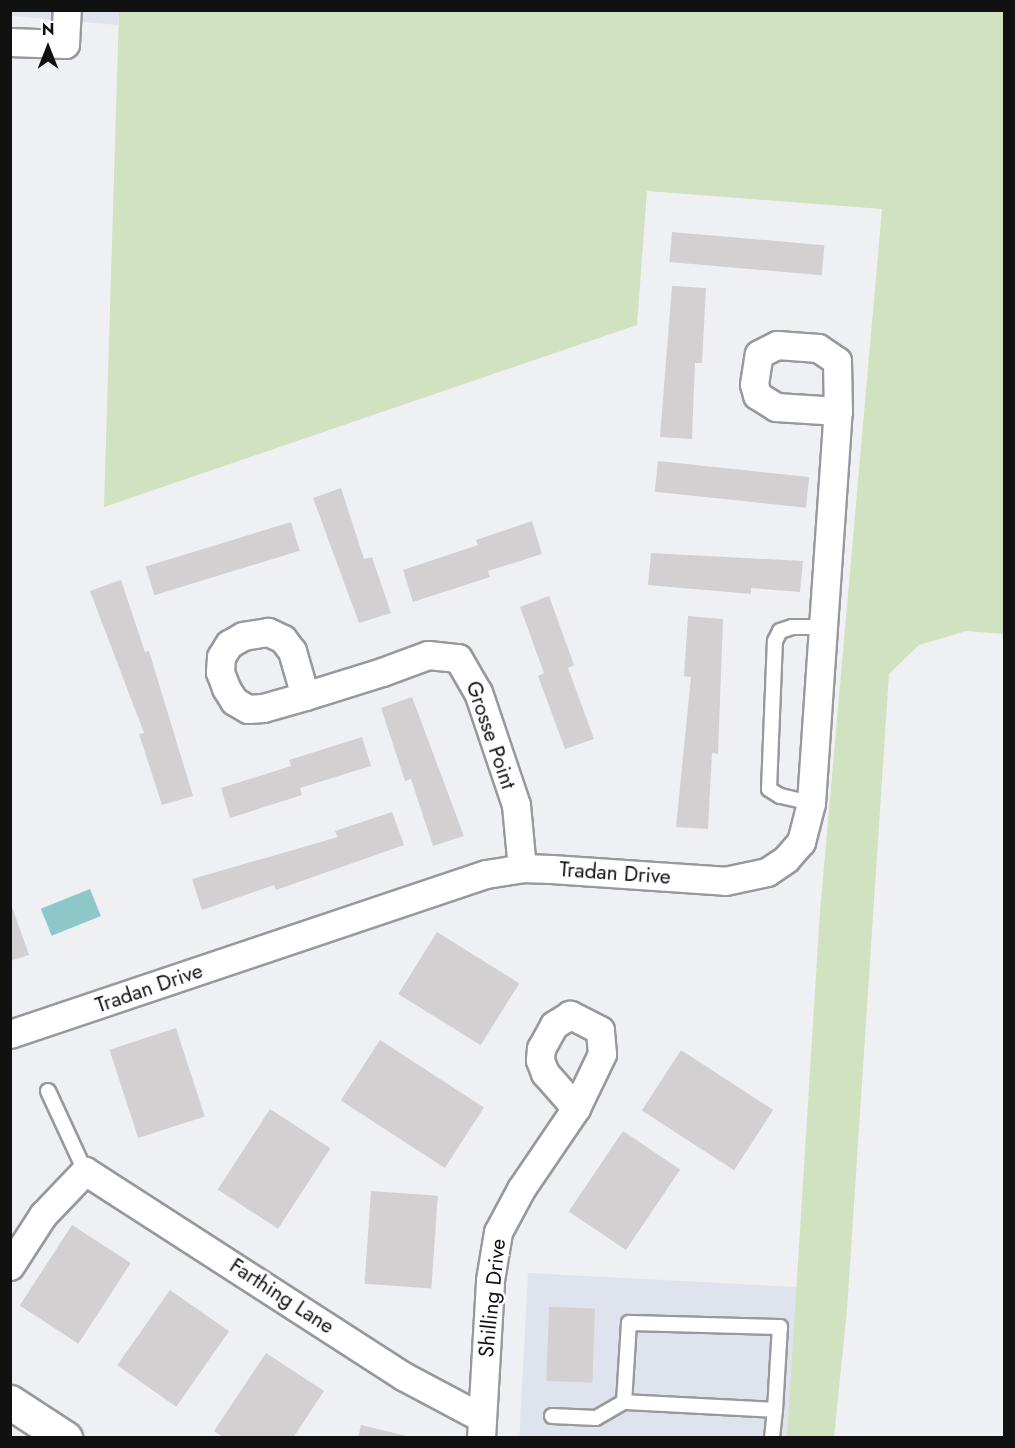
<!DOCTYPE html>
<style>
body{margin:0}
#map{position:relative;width:1015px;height:1448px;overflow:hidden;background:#eff0f3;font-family:Jost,sans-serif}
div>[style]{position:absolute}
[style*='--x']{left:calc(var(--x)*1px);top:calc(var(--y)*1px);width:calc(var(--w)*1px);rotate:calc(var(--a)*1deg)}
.built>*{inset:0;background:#dfe3ed;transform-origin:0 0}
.green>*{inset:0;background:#d0e2c0}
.water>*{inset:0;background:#8dc7c9;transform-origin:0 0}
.building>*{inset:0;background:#d3d0d1;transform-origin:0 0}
.roads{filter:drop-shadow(2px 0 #98999c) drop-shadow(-2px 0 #98999c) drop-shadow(0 2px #98999c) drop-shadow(0 -2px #98999c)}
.service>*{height:14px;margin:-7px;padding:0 7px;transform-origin:7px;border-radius:7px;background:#fff}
.minor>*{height:27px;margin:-13.5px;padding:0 13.5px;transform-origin:13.5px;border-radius:13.5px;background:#fff}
.secondary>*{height:33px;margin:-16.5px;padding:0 16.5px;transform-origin:16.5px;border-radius:16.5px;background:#fff}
span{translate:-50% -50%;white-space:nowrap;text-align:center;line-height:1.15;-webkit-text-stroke:5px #fff;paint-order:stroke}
.street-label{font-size:21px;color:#111112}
.frame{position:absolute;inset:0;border:12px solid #111112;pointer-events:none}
.north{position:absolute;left:18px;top:18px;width:60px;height:60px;-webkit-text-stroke:4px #fff;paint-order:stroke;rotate:0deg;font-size:16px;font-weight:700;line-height:24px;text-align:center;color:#111112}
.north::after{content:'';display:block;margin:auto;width:21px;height:27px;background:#111112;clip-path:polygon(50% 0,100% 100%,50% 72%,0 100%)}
</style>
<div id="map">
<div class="built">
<i style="clip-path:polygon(10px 11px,119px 11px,118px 25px,11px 16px)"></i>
<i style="left:528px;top:1273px;width:269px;height:165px;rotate:3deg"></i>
</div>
<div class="green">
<i style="clip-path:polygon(119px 11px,1004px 11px,1004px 634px,966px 631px,919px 645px,889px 674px,847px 1310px,834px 1437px,787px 1437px,820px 912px,882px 209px,647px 191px,637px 325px,104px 507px)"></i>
</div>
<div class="water">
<i style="left:90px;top:889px;width:29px;height:53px;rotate:68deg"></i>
</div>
<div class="building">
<i style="left:672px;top:232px;width:153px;height:30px;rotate:5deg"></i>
<i style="clip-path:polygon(672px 286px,706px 288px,702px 363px,695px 363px,692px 439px,660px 437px)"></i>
<i style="left:658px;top:461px;width:152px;height:31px;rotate:6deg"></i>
<i style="clip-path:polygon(341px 488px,364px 559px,372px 557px,391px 613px,359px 623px,313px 498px)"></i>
<i style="clip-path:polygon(532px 521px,542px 554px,488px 571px,490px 577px,413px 602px,403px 570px,478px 545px,476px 540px)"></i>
<i style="left:291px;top:522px;width:30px;height:152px;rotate:73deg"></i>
<i style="clip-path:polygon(651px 553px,803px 561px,800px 592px,751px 588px,751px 594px,648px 585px)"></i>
<i style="clip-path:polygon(121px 580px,145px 652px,149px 651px,193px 796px,162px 805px,139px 734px,144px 733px,90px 591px)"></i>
<i style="clip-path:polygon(549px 596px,574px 665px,568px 668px,594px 739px,565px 749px,538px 676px,544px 673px,520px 607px)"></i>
<i style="clip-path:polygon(688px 616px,723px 619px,718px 754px,712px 753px,708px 829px,676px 827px,691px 677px,684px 676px)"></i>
<i style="clip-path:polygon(412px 697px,464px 836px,433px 846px,411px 779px,405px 781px,381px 708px)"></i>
<i style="clip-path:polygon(362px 737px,371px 766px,300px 788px,302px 795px,230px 818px,221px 788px,291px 766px,289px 760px)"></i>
<i style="clip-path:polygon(392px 812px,404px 845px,276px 890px,274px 885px,202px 910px,192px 879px,338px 837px,335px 831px)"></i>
<i style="clip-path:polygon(10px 901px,29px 955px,10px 961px)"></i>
<i style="left:437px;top:932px;width:97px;height:73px;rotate:32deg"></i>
<i style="left:176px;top:1028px;width:93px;height:70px;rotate:72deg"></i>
<i style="left:380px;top:1040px;width:124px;height:72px;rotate:33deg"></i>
<i style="left:681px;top:1050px;width:110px;height:72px;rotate:33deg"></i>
<i style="left:270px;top:1109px;width:72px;height:96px;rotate:33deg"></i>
<i style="left:623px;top:1131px;width:69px;height:97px;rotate:34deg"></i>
<i style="left:371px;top:1191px;width:67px;height:93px;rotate:4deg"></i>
<i style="left:72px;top:1225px;width:70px;height:96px;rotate:33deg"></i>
<i style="left:170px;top:1290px;width:72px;height:92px;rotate:35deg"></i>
<i style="left:549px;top:1307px;width:46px;height:74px;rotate:2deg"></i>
<i style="clip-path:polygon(266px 1353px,324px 1391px,293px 1438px,224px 1438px,214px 1431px)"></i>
<i style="clip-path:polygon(361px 1425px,411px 1437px,411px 1438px,358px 1438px)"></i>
</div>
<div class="roads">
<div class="service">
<i style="--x:811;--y:803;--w:32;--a:-167"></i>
<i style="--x:780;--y:796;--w:13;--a:-148"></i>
<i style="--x:769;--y:789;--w:148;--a:-87.7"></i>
<i style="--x:775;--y:641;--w:11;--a:-63"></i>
<i style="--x:780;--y:631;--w:13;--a:-18"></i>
<i style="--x:792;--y:627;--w:31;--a:0"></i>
<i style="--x:48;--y:1091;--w:88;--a:65.2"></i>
<i style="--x:552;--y:1416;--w:44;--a:2.6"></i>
<i style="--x:596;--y:1418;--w:32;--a:-30"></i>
<i style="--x:772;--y:1438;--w:28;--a:-84"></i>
<i style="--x:775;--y:1410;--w:83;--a:-86.6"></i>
<i style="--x:780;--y:1327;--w:151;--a:-178.5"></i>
<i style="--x:629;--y:1323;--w:79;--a:93.6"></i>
<i style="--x:624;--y:1402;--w:151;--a:3"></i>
</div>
<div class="minor">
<i style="--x:10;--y:42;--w:55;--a:2.1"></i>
<i style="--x:65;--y:44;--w:34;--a:-87"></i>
<i style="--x:777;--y:345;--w:41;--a:4.2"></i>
<i style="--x:818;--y:348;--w:23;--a:34"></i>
<i style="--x:837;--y:361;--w:50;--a:88.9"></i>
<i style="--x:838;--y:411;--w:62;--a:-176.3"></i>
<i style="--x:776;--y:407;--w:22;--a:-148"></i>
<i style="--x:757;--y:395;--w:11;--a:-105"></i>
<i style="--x:754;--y:384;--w:30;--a:-81"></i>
<i style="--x:759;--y:354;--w:20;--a:-27"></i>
<i style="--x:305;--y:696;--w:47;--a:-106.1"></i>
<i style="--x:292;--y:651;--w:15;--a:-127"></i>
<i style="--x:283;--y:639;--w:17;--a:-155"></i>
<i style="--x:268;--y:632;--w:25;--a:171"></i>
<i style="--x:243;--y:636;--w:16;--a:150"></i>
<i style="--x:229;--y:644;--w:15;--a:122"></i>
<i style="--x:221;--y:657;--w:15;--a:94"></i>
<i style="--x:220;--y:672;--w:17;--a:69"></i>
<i style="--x:226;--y:688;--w:15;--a:58"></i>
<i style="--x:234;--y:701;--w:16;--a:30"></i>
<i style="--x:248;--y:709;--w:15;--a:-4"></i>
<i style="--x:263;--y:708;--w:44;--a:-15.9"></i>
<i style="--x:305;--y:696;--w:81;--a:-17.3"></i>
<i style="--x:382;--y:672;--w:49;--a:-20.3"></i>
<i style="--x:428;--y:655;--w:30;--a:6"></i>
<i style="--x:458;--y:658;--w:39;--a:60"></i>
<i style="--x:478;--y:692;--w:119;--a:71.4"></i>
<i style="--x:516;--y:805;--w:63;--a:84.6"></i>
<i style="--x:10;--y:1034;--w:502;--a:-18.58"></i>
<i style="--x:486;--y:874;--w:36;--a:-9"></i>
<i style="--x:522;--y:868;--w:29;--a:2"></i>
<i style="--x:551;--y:869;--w:174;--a:3.9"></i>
<i style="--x:725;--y:881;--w:43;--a:-12.1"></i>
<i style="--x:767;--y:872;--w:23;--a:-34"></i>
<i style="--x:786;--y:859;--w:23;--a:-49"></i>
<i style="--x:801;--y:842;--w:40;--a:-75.6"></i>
<i style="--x:811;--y:803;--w:393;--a:-86.1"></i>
<i style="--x:10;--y:1266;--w:61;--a:-57.1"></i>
<i style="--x:43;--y:1215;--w:61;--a:-46.3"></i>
<i style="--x:85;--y:1171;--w:378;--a:32.8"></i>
<i style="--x:403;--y:1376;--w:89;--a:28"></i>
<i style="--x:481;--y:1438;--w:158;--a:-86.7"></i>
<i style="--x:490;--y:1280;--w:49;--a:-80.5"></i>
<i style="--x:498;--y:1232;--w:49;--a:-61.9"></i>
<i style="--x:521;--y:1189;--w:98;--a:-55.8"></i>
<i style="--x:576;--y:1108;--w:60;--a:-64.3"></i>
<i style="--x:602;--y:1054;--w:24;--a:-95"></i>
<i style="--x:600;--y:1030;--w:34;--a:-153"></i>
<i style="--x:570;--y:1015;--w:19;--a:148"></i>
<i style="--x:554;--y:1025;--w:26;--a:119"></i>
<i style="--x:541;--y:1048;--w:12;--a:95"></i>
<i style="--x:540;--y:1060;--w:14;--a:69"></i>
<i style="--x:545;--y:1073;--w:47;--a:48.5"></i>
</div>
<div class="secondary">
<i style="--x:10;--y:1402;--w:66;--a:33.2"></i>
</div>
</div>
<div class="street-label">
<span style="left:491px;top:735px;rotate:71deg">Grosse Point</span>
<span style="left:615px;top:873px;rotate:4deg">Tradan Drive</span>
<span style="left:149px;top:988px;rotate:-19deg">Tradan Drive</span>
<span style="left:282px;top:1296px;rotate:33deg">Farthing Lane</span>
<span style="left:492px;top:1298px;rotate:-84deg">Shilling Drive</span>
</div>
<div class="frame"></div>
<div class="north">N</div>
</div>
